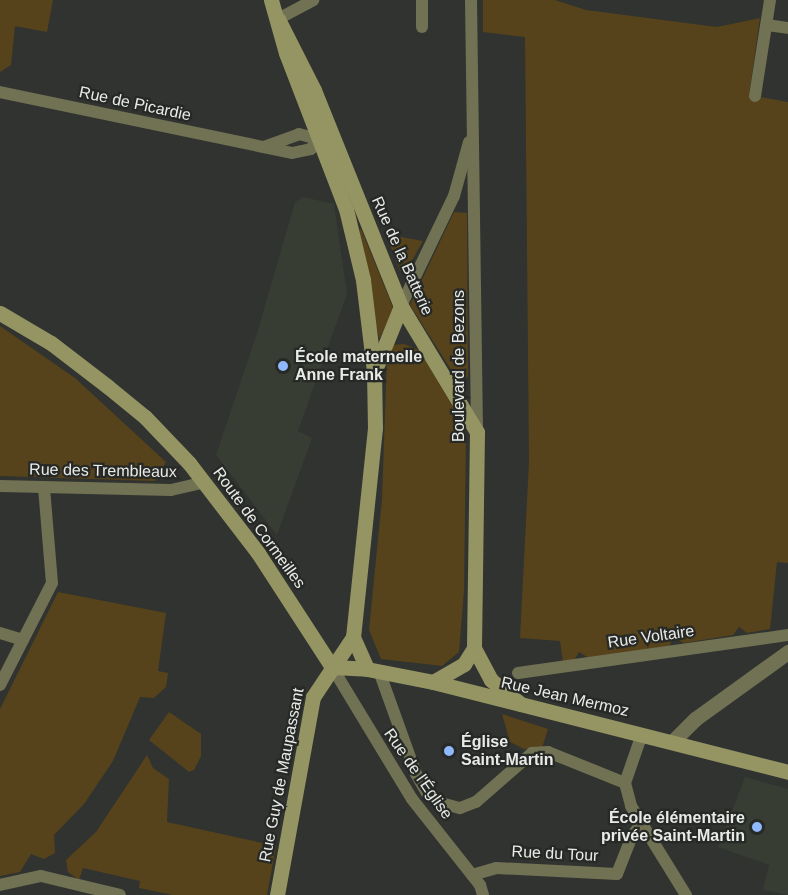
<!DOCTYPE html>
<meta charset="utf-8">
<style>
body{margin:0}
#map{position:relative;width:788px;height:895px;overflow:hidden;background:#30332f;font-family:Helvetica,sans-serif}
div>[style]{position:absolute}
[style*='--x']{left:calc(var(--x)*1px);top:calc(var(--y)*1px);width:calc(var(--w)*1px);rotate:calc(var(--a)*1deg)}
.built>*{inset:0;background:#373d33}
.green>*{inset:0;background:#56431b}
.minor>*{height:12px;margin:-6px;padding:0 6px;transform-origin:6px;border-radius:6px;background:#717153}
.tertiary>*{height:15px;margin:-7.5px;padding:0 7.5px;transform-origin:7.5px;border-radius:7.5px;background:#717153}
.secondary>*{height:15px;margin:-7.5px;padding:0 7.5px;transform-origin:7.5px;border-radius:7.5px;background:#949563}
.dots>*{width:16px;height:16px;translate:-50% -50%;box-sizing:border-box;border:3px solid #262925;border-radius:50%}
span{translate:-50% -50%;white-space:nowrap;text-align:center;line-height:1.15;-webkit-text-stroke:4.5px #262925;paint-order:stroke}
.street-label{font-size:16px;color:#e9ebe8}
.poi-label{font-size:16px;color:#e9ebe8;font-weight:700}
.left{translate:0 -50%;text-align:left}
.right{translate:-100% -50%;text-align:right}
</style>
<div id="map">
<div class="built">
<i style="clip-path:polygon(303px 197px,334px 204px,347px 294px,298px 431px,312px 438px,277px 535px,216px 455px,258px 330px,295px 202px)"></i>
<i style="clip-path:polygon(745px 777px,788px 789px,788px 895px,763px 890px,769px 865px,718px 847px)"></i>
</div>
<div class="green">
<i style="clip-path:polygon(0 0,53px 0,47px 32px,15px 26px,11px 65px,0 72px)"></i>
<i style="clip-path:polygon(483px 0,555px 0,586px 10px,717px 27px,760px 18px,749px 95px,788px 102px,788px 563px,777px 562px,770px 629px,747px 633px,739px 627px,733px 635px,684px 643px,674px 638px,669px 646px,589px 658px,579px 652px,574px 660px,563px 662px,560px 641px,520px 638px,529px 462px,525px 37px,483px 32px)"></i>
<i style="clip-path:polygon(454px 212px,467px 213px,468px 377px,457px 379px,410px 305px)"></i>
<i style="clip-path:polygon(361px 229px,394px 310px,379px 339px,359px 230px)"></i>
<i style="clip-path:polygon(395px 236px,423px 241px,406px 271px,400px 271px,388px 240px)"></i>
<i style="clip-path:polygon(0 326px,75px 378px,166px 462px,155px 481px,0 476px)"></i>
<i style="clip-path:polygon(404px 344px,419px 350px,461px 420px,466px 437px,464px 591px,459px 652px,442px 666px,381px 659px,369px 630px,382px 499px,387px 357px,393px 345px)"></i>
<i style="clip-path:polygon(58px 592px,166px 613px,158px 671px,168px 673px,166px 687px,154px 698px,140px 697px,113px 761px,84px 804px,54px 835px,55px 853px,44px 859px,31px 854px,20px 872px,0 876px,0 709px)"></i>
<i style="clip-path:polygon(169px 712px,201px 734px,201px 756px,194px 770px,189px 772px,149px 740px)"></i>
<i style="clip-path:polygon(502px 714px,548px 729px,542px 748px,524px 749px,510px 742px)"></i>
<i style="clip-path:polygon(147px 755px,153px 768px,169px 779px,167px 822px,276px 846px,267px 895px,173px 895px,139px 888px,140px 881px,83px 868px,79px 880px,68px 872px,66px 860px,96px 832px)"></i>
</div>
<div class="minor">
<i style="--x:422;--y:0;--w:27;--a:90"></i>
<i style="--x:471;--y:0;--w:432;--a:89.2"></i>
<i style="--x:278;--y:19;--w:40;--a:-28"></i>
<i style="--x:767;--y:25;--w:21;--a:8"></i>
<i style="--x:0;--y:92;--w:298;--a:11.8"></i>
<i style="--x:292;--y:153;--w:19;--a:-12"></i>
<i style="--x:311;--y:149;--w:19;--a:-54"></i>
<i style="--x:755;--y:96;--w:97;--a:-81.1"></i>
<i style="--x:264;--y:147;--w:37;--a:-20"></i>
<i style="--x:299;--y:134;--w:24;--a:15"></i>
<i style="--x:401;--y:306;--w:122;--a:-64.3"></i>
<i style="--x:454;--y:196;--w:56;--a:-74.5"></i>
<i style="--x:0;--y:486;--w:171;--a:1.3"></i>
<i style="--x:171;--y:490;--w:35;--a:-13"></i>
<i style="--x:0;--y:633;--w:24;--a:17"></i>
<i style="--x:332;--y:667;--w:154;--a:58.8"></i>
<i style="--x:412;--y:799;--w:110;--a:51.7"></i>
<i style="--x:480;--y:885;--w:10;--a:73"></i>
<i style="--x:379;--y:671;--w:109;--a:70.2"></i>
<i style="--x:416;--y:774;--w:22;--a:60"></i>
<i style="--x:427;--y:793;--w:17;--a:36"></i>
<i style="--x:441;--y:803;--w:20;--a:15"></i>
<i style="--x:460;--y:808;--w:17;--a:-21"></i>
<i style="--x:476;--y:802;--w:74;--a:-41.2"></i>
<i style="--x:532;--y:753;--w:16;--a:-4"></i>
<i style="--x:548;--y:752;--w:83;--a:21.9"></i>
<i style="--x:518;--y:673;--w:273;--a:-8"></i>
<i style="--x:0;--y:685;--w:114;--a:-63"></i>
<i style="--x:52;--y:583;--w:96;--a:-94.8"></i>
<i style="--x:642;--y:734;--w:52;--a:109.1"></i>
<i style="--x:625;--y:783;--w:24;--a:75"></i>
<i style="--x:631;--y:806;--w:105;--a:58.3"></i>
<i style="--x:472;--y:875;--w:25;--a:-16"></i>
<i style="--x:496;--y:868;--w:121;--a:2.8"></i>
<i style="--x:617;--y:874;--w:41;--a:-68.5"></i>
<i style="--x:632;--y:836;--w:15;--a:-53"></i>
<i style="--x:0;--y:885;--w:42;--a:-12.4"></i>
<i style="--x:41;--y:876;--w:81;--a:13.5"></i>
</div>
<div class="tertiary">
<i style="--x:673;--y:741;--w:31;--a:-45"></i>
<i style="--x:695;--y:719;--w:115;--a:-35.8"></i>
</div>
<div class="secondary">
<i style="--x:271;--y:0;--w:55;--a:74.2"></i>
<i style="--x:286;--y:53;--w:167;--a:69"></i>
<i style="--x:346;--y:209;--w:73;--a:76.5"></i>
<i style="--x:363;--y:280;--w:92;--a:83.1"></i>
<i style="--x:374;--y:371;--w:57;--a:89"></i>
<i style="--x:375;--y:428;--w:210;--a:96"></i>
<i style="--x:353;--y:637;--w:35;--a:66"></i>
<i style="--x:278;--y:19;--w:80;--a:63.1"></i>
<i style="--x:314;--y:90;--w:233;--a:68.1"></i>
<i style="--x:401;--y:306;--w:147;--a:58.9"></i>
<i style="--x:477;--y:432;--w:216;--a:90.8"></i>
<i style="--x:474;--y:648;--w:36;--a:62"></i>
<i style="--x:491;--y:680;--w:38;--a:39"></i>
<i style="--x:0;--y:313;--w:59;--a:30.5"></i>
<i style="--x:51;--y:343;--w:71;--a:37.5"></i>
<i style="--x:107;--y:386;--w:49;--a:39.2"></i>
<i style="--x:145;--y:417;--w:64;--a:46.3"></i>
<i style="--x:189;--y:463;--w:113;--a:52.5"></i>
<i style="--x:258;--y:553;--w:136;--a:57"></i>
<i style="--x:375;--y:370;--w:69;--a:-67.9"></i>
<i style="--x:332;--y:667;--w:35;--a:3"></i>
<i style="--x:367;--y:669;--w:67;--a:11.1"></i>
<i style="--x:433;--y:682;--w:366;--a:14.2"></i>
<i style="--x:433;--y:682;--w:36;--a:-30"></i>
<i style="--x:464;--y:664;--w:19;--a:-58"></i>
<i style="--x:277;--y:895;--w:201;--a:-79.7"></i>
<i style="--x:313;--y:697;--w:72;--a:-56.3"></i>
</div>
<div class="dots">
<i style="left:283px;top:366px;background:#90b8fd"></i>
<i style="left:449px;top:751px;background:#90b8fd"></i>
<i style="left:757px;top:827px;background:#90b8fd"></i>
</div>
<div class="street-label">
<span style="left:135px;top:104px;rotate:12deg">Rue de Picardie</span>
<span style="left:402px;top:256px;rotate:66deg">Rue de la Batterie</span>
<span style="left:459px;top:366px;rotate:-90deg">Boulevard de Bezons</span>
<span style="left:103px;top:471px;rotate:1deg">Rue des Trembleaux</span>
<span style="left:259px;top:528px;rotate:54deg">Route de Cormeilles</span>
<span style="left:651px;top:637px;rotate:-8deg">Rue Voltaire</span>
<span style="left:565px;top:697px;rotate:13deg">Rue Jean Mermoz</span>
<span style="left:418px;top:774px;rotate:55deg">Rue de l'Église</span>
<span style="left:282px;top:775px;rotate:-79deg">Rue Guy de Maupassant</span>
<span style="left:555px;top:854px;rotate:3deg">Rue du Tour</span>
</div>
<div class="poi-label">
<span class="left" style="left:295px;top:366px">École maternelle<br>Anne Frank</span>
<span class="left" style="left:461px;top:751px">Église<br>Saint-Martin</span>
<span class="right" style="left:745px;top:827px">École élémentaire<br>privée Saint-Martin</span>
</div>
</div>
